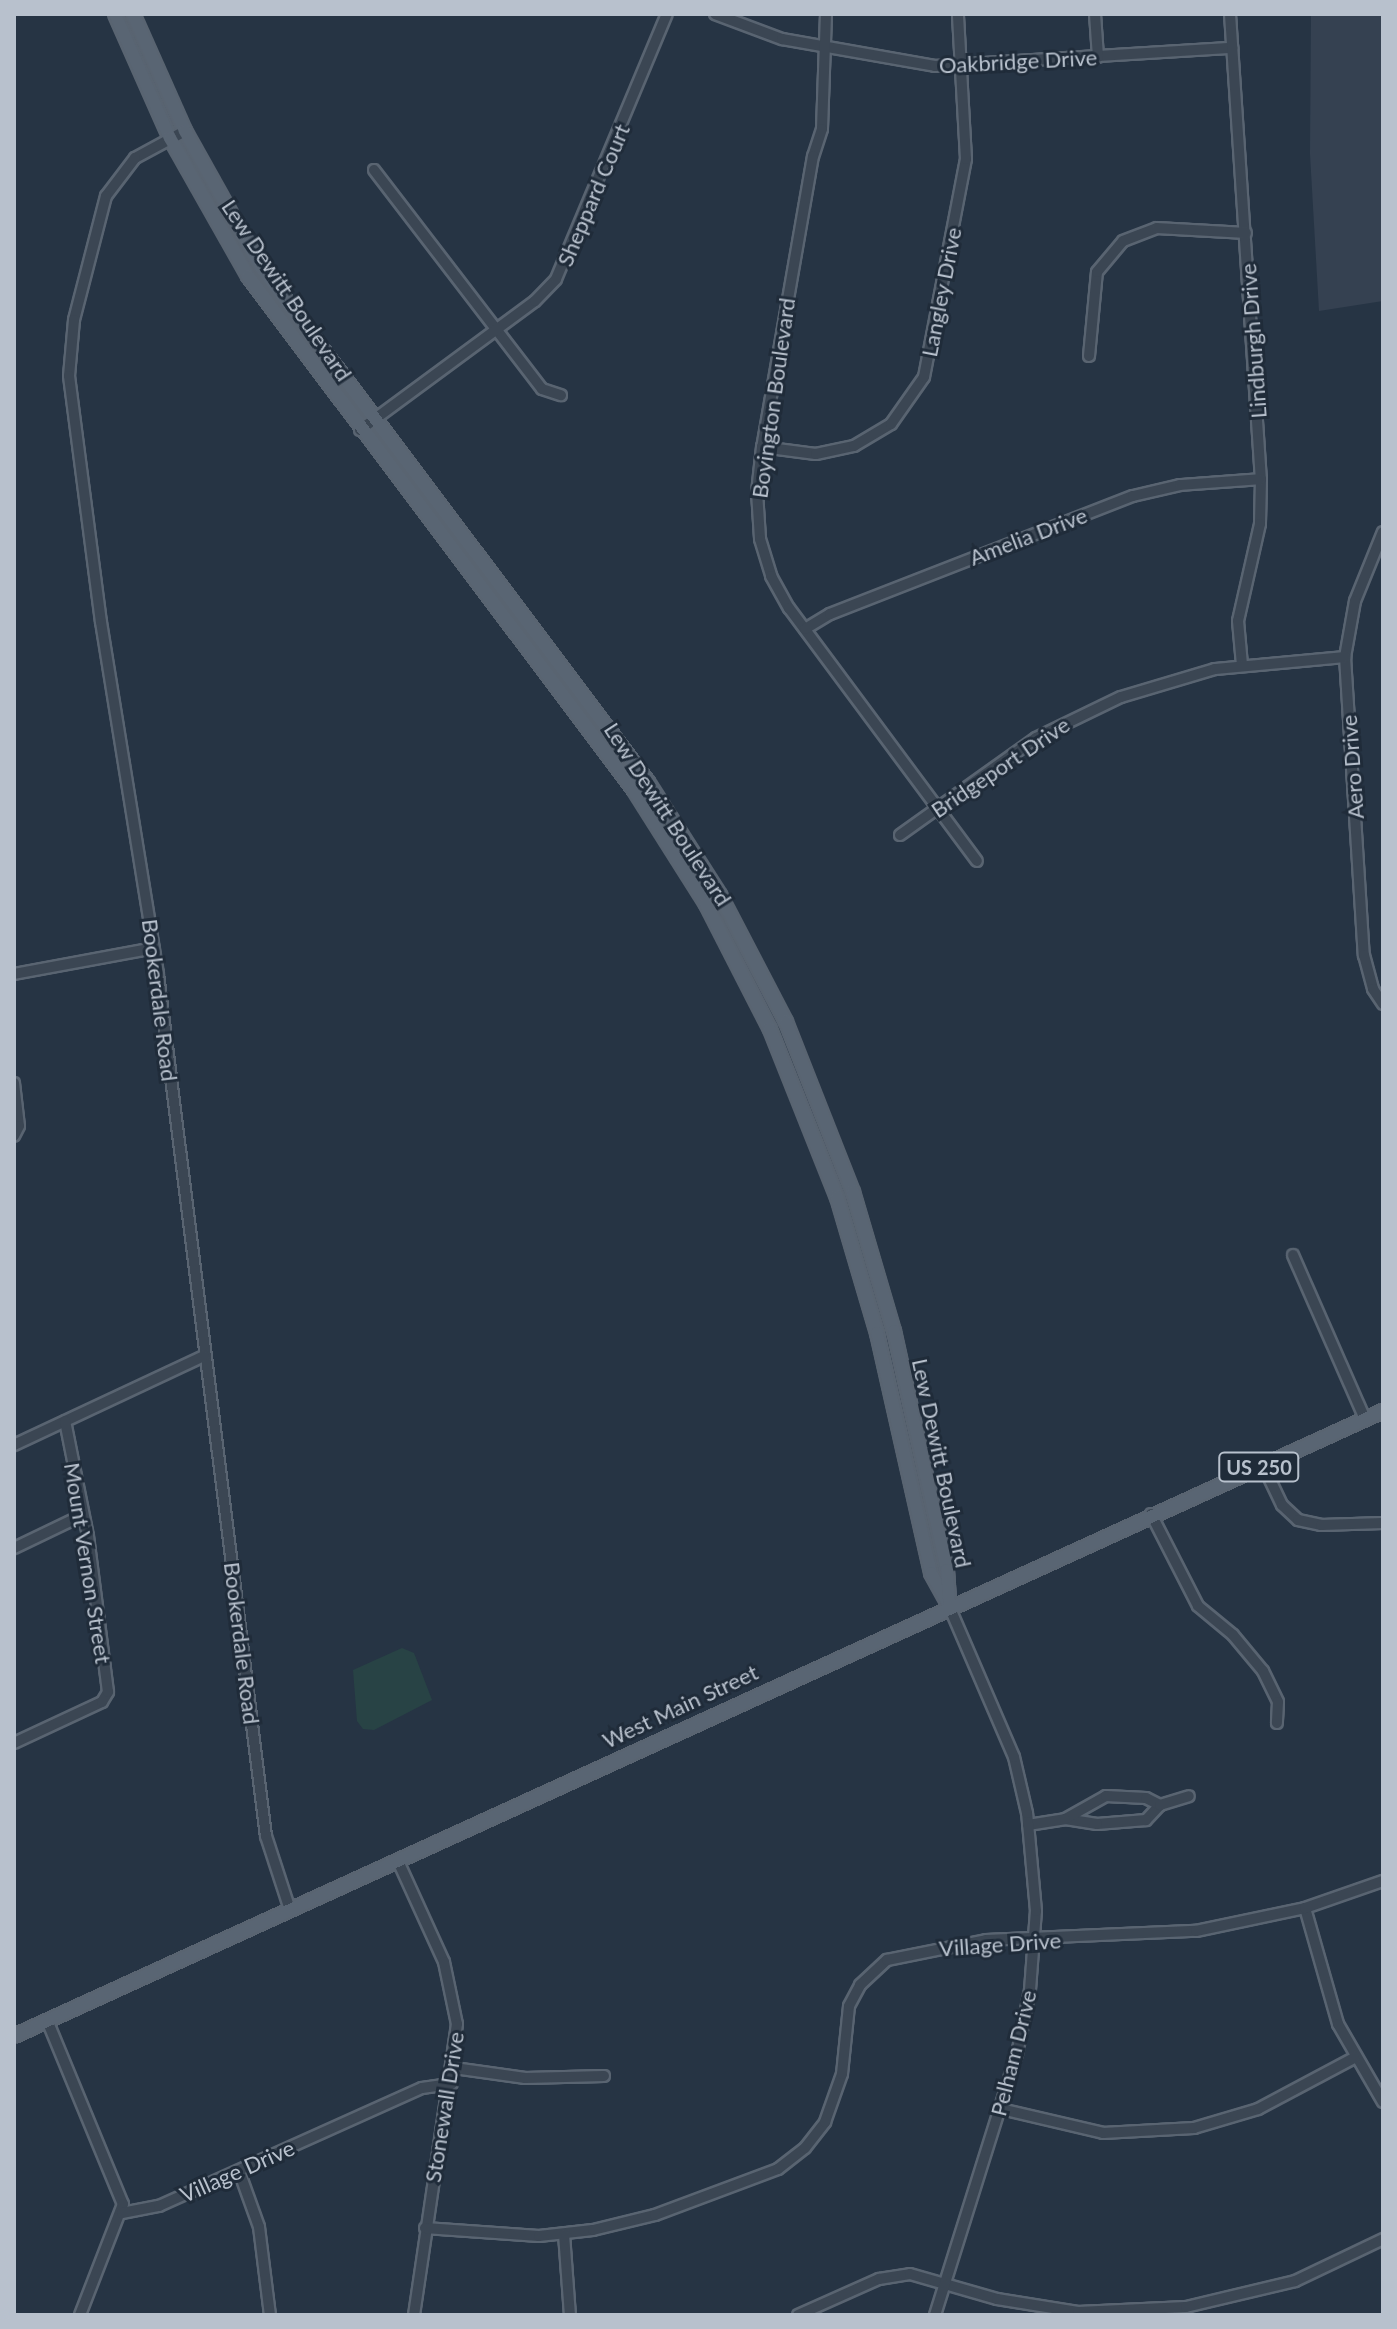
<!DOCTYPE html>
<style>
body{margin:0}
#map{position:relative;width:1397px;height:2329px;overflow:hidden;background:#263444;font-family:Lato,sans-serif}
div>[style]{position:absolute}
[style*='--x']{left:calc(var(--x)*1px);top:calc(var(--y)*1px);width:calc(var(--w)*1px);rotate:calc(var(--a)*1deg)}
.airport>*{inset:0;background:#354151}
.green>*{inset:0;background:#284345}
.roads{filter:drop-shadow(2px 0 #596471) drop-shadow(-2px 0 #596471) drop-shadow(0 2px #596471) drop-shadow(0 -2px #596471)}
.minor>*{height:10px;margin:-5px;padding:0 5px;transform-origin:5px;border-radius:5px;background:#3b4653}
.major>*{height:12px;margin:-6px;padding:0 6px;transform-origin:6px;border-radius:6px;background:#596573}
span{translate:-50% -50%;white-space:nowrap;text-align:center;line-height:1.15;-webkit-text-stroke:6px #1f2b39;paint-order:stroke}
.shield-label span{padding:2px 6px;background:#1f2b39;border:2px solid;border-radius:6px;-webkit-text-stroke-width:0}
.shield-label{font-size:20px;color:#b8c1cd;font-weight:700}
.street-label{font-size:22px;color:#b8c1cd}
.frame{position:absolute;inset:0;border:16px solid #b8c1cd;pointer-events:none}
</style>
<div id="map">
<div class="airport">
<i style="clip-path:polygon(1311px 14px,1383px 14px,1383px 301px,1319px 311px,1310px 154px)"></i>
</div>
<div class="green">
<i style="clip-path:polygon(402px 1648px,414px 1653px,432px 1700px,374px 1730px,363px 1729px,357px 1721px,353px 1670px)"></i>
</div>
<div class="roads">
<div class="minor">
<i style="--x:715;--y:14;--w:72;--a:20.5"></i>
<i style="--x:782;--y:39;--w:155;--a:10"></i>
<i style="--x:935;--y:66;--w:298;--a:-3.5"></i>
<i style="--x:826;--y:14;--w:115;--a:92"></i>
<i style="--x:822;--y:129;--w:28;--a:108"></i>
<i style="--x:813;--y:156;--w:295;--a:99.9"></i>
<i style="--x:762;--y:447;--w:45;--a:96.3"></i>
<i style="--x:757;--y:492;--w:47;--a:86.3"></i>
<i style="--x:760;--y:539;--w:39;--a:73"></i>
<i style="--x:771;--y:576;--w:37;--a:61"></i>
<i style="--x:789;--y:608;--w:315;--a:53.4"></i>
<i style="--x:1095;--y:14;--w:43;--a:86"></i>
<i style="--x:1230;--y:14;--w:466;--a:86.2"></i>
<i style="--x:1261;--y:479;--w:45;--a:91.3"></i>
<i style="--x:1260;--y:524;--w:99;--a:102.8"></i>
<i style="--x:1238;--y:621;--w:44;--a:84.8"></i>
<i style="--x:185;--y:131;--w:57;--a:151.6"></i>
<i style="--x:135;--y:158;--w:48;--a:127.3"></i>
<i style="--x:106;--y:196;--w:128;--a:104.5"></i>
<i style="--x:74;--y:320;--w:56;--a:95.1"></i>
<i style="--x:69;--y:376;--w:248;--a:82.6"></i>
<i style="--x:101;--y:622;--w:357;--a:80.8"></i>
<i style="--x:158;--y:974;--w:869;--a:82.86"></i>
<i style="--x:266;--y:1836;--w:78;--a:72"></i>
<i style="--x:374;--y:170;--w:276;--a:52.5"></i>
<i style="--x:542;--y:389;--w:20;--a:18"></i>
<i style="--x:1089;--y:356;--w:84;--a:-84.6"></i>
<i style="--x:1097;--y:272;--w:40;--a:-50"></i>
<i style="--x:1123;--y:241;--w:36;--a:-21"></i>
<i style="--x:1157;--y:228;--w:89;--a:3.2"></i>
<i style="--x:360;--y:430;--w:217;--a:-36.4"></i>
<i style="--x:535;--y:301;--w:30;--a:-46"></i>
<i style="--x:556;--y:279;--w:287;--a:-67.3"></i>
<i style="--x:762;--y:447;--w:54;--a:7.4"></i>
<i style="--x:816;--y:454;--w:39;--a:-12"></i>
<i style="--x:854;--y:446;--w:43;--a:-30.7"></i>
<i style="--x:891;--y:424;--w:57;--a:-54.9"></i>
<i style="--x:924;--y:377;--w:222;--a:-79.1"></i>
<i style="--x:966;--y:159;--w:145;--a:-93.2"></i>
<i style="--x:1383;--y:532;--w:74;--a:112.1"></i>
<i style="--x:1355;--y:601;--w:57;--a:100.1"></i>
<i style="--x:1345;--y:657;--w:299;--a:86.4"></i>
<i style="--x:1364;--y:955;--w:35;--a:75"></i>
<i style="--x:1373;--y:989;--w:18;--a:56"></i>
<i style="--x:805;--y:629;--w:29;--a:-31"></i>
<i style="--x:830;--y:614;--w:325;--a:-21.3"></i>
<i style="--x:1133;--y:496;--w:48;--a:-13.2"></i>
<i style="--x:1180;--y:485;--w:81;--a:-4.2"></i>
<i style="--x:900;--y:835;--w:167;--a:-35.5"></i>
<i style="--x:1036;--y:738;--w:94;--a:-25.8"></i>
<i style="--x:1121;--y:697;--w:98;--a:-16.6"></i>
<i style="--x:1215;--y:669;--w:131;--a:-5.3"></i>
<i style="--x:14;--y:974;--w:142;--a:-10.5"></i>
<i style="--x:14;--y:1083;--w:43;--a:83.4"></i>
<i style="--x:19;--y:1126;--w:11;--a:117"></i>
<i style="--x:1293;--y:1255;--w:179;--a:66.3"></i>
<i style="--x:14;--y:1445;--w:210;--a:-25.1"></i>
<i style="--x:1263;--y:1465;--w:44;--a:64.6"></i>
<i style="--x:1282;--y:1505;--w:22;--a:43"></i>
<i style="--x:1298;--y:1520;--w:24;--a:12"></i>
<i style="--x:1321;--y:1525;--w:62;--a:-1.8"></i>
<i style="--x:1151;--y:1514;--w:103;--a:62.9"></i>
<i style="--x:1198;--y:1606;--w:45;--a:39.6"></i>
<i style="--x:1233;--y:1635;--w:47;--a:50.2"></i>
<i style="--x:1263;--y:1671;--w:34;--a:64"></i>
<i style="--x:1278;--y:1702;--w:21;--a:93"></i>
<i style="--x:14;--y:1548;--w:76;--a:-25.6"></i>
<i style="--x:14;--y:1743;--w:97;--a:-25"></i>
<i style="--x:102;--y:1702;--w:12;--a:-59"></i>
<i style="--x:108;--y:1692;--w:157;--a:-97.3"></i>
<i style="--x:88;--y:1536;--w:117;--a:-101.3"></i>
<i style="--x:1160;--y:1805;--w:21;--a:133"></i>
<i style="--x:1146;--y:1820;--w:49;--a:175.3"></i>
<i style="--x:1097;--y:1824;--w:32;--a:-171"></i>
<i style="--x:1065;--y:1819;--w:47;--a:-29.3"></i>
<i style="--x:1106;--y:1796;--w:40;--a:2.9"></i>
<i style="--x:1146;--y:1798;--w:16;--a:27"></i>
<i style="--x:1160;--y:1805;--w:30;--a:-17"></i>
<i style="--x:1028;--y:1825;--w:37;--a:-9"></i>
<i style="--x:398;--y:1861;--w:111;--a:65.5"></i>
<i style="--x:444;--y:1962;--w:63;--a:78.2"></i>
<i style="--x:457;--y:2024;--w:294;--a:98.4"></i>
<i style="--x:1305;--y:1908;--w:121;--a:74.1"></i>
<i style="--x:1338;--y:2024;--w:90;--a:60"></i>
<i style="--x:47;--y:2020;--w:199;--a:67.6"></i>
<i style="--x:123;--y:2204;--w:119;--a:111.2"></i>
<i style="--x:454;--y:2068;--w:72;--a:8"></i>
<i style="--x:525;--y:2078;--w:79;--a:-1.5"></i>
<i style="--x:1001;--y:2109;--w:105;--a:13.2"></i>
<i style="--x:1103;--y:2133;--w:91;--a:-3.1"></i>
<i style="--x:1194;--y:2128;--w:67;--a:-16.5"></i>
<i style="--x:1258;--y:2109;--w:109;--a:-28"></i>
<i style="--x:239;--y:2171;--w:59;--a:70.3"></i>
<i style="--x:259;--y:2227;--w:89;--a:82.9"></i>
<i style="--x:122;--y:2213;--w:38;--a:-11"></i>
<i style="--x:159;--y:2206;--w:288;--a:-24.2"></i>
<i style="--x:422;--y:2088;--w:30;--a:-8"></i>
<i style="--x:425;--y:2228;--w:114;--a:4"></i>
<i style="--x:539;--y:2236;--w:54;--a:-6.3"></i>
<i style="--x:593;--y:2230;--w:64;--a:-13.6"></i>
<i style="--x:655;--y:2215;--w:131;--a:-20.5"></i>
<i style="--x:778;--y:2169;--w:34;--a:-38"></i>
<i style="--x:805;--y:2148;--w:33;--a:-52"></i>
<i style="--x:825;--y:2122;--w:51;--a:-70.5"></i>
<i style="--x:842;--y:2074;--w:68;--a:-84.1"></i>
<i style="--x:849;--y:2006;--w:24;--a:-62"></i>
<i style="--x:860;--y:1985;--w:37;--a:-43"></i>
<i style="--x:887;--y:1960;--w:101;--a:-11.4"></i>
<i style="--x:986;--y:1940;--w:210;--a:-2.5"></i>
<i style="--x:1196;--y:1931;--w:111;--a:-11.9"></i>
<i style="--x:1305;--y:1908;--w:83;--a:-19.1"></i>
<i style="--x:564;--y:2234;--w:81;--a:85.8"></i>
<i style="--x:798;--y:2315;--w:89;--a:-24"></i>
<i style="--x:879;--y:2279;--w:31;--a:-9"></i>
<i style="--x:910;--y:2274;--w:91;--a:16"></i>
<i style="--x:997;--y:2299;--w:82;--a:9.1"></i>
<i style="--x:1078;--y:2312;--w:108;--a:-2.7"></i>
<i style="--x:1186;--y:2307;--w:112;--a:-13.4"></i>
<i style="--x:1295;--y:2281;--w:98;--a:-25.5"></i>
<i style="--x:935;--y:2315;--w:274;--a:-72.6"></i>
<i style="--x:1017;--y:2054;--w:65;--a:-78.5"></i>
<i style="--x:1030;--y:1990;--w:79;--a:-85.7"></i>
<i style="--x:1036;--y:1911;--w:98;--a:-95.2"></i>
<i style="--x:1027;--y:1813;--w:57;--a:-103.1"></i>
<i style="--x:1014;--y:1757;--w:164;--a:-113.3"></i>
</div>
<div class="major">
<i style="--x:115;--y:14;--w:136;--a:66.1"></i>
<i style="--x:170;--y:138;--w:159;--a:60.5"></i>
<i style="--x:248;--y:276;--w:643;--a:53.09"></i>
<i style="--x:634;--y:790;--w:135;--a:57.7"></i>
<i style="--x:706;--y:904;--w:140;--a:62.9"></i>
<i style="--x:770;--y:1029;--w:181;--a:68.3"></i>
<i style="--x:837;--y:1197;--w:142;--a:73.6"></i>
<i style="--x:877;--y:1333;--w:246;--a:77.3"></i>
<i style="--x:931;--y:1573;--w:38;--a:61"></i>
<i style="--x:133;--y:14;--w:128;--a:66"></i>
<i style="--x:185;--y:131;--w:156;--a:60.8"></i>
<i style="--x:261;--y:267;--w:644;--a:53.08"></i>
<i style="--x:648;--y:782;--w:134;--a:57.5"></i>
<i style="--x:720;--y:895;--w:143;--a:62.5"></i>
<i style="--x:786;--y:1022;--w:183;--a:68.5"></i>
<i style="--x:853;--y:1192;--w:145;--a:73.6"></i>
<i style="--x:894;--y:1331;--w:245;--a:77.5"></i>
<i style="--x:947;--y:1570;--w:32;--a:86"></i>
<i style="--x:14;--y:2036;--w:1505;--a:-24.54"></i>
</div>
</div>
<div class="shield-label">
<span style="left:1259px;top:1467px">US 250</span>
</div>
<div class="street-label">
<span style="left:1018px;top:61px;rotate:-3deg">Oakbridge Drive</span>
<span style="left:593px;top:195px;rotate:-67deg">Sheppard Court</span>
<span style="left:287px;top:290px;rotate:56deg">Lew Dewitt Boulevard</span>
<span style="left:941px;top:292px;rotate:-79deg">Langley Drive</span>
<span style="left:1253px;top:341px;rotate:-94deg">Lindburgh Drive</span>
<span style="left:773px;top:398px;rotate:-82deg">Boyington Boulevard</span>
<span style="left:1028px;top:536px;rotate:-21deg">Amelia Drive</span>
<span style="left:1000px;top:767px;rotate:-34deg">Bridgeport Drive</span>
<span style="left:1352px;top:767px;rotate:-94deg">Aero Drive</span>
<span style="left:668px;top:814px;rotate:57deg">Lew Dewitt Boulevard</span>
<span style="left:160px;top:1000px;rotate:83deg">Bookerdale Road</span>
<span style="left:942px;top:1463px;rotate:78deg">Lew Dewitt Boulevard</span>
<span style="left:88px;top:1563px;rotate:81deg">Mount Vernon Street</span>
<span style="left:242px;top:1643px;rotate:83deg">Bookerdale Road</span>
<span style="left:680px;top:1706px;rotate:-25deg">West Main Street</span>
<span style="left:1000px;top:1944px;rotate:-4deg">Village Drive</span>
<span style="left:1013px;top:2053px;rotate:-76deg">Pelham Drive</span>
<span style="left:444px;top:2107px;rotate:-81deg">Stonewall Drive</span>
<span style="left:237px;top:2171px;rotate:-24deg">Village Drive</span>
</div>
<div class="frame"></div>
</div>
